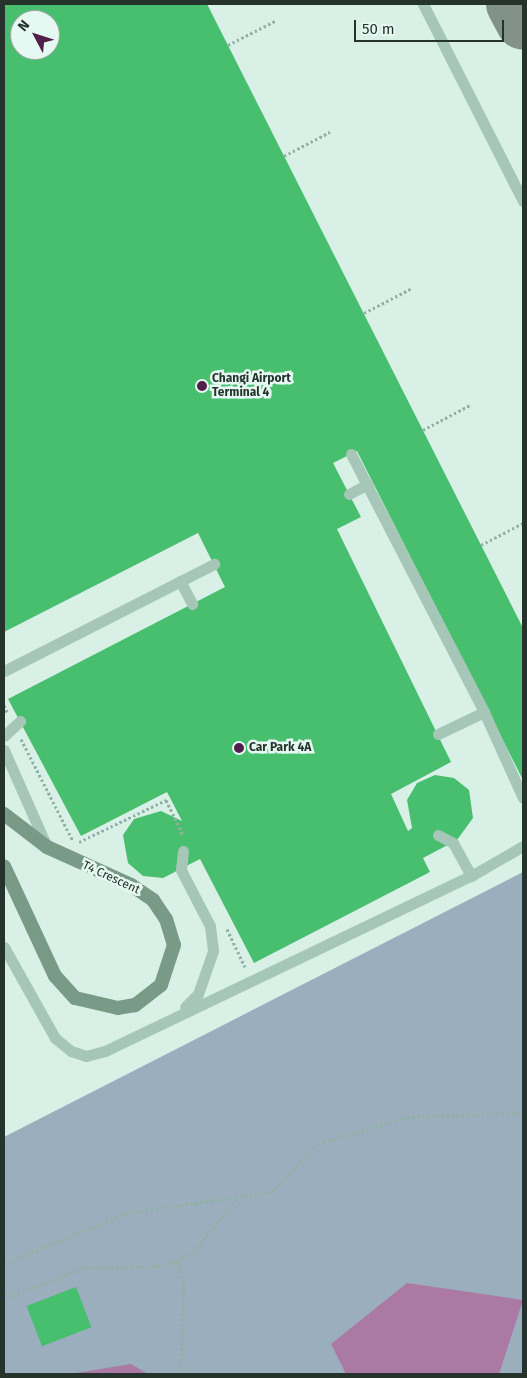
<!DOCTYPE html>
<style>
body{margin:0}
#map{position:relative;width:527px;height:1378px;overflow:hidden;background:#d9f0e7;font-family:"Fira Sans",sans-serif}
div>[style]{position:absolute}
[style*='--x']{left:calc(var(--x)*1px);top:calc(var(--y)*1px);width:calc(var(--w)*1px);rotate:calc(var(--a)*1deg)}
.green>*{inset:0;background:#9aaebe}
.water>*{inset:0;background:#ab7aa4}
.taxiway>*{height:54px;margin:-27px;padding:0 27px;transform-origin:27px;border-radius:27px;background:#80928a}
.building>*{inset:0;background:#47bf6f;transform-origin:0 0}
.path>*{height:3px;margin-top:-1.5px;transform-origin:0;background:repeating-linear-gradient(90deg,#90b2a2 0 2.5px,transparent 0 5px)}
.service>*{height:11px;margin:-5.5px;padding:0 5.5px;transform-origin:5.5px;border-radius:5.5px;background:#a6c7b8}
.secondary>*{height:14px;margin:-7px;padding:0 7px;transform-origin:7px;border-radius:7px;background:#789a87}
.path-bridge>*{height:3px;margin-top:-1.5px;transform-origin:0;background:repeating-linear-gradient(90deg,#90b2a2 0 2.5px,transparent 0 5px)}
.dots>*{width:14px;height:14px;translate:-50% -50%;box-sizing:border-box;border:2px solid #e5f8f1;border-radius:50%}
span{translate:-50% -50%;white-space:nowrap;text-align:center;line-height:1.15;-webkit-text-stroke:5px #e5f8f1;paint-order:stroke}
.poi-label{font-size:12px;color:#26332c;font-weight:700}
.left{translate:0 -50%;text-align:left}
.street-label{font-size:12px;color:#26332c}
.frame{position:absolute;inset:0;border:5px solid #26332c;pointer-events:none}
.north{position:absolute;left:10px;top:10px;width:50px;height:50px;box-sizing:border-box;background:#e5f8f1;border:1px solid #99a9a2;border-radius:50%;rotate:310deg;font-size:14px;font-weight:700;line-height:20px;text-align:center;color:#26332c}
.north::after{content:'';display:block;margin:auto;width:18px;height:22px;background:#521e4a;clip-path:polygon(50% 0,100% 100%,50% 72%,0 100%)}
.scale{position:absolute;left:354px;top:20px;width:150px;height:22px;box-sizing:border-box;border:2px solid #26332c;border-top:0;padding-left:6px;font-size:15px;line-height:18px;white-space:nowrap;color:#26332c;-webkit-text-stroke:4px #e5f8f1;paint-order:stroke}
</style>
<div id="map">
<div class="green">
<i style="clip-path:polygon(523px 872px,523px 1374px,4px 1374px,4px 1137px)"></i>
</div>
<div class="water">
<i style="clip-path:polygon(407px 1283px,523px 1300px,499px 1374px,346px 1374px,331px 1344px)"></i>
<i style="clip-path:polygon(131px 1364px,148px 1374px,75px 1374px,76px 1373px)"></i>
</div>
<div class="taxiway">
<i style="--x:513;--y:4;--w:21;--a:62"></i>
</div>
<div class="building">
<i style="clip-path:polygon(evenodd,4px 4px,207px 4px,523px 628px,523px 780px,357px 451px,333px 463px,361px 517px,337px 529px,451px 762px,391px 794px,408px 831px,412px 828px,407px 800px,417px 783px,435px 775px,454px 778px,469px 790px,473px 818px,457px 840px,423px 858px,430px 872px,254px 963px,200px 859px,163px 878px,143px 876px,128px 863px,123px 835px,134px 819px,161px 811px,182px 821px,167px 792px,81px 836px,8px 699px,225px 587px,198px 533px,4px 632px,4px 4px,20px 20px,50px 20px,50px 50px,20px 50px,20px 20px)"></i>
<i style="left:76px;top:1287px;width:43px;height:53px;rotate:69deg"></i>
</div>
<div class="path">
<i style="--x:4;--y:705;--w:8;--a:67"></i>
<i style="--x:21;--y:739;--w:114;--a:63"></i>
<i style="--x:79;--y:842;--w:97;--a:-25.8"></i>
<i style="--x:166;--y:800;--w:39;--a:64"></i>
<i style="--x:227;--y:929;--w:42;--a:64.7"></i>
<i style="--x:177;--y:1261;--w:23;--a:72"></i>
<i style="--x:184;--y:1283;--w:91;--a:91.9"></i>
<i style="--x:4;--y:1264;--w:132;--a:-22.7"></i>
<i style="--x:126;--y:1213;--w:148;--a:-8.2"></i>
<i style="--x:272;--y:1192;--w:66;--a:-46.2"></i>
<i style="--x:318;--y:1144;--w:93;--a:-16.9"></i>
<i style="--x:407;--y:1117;--w:116;--a:-2"></i>
<i style="--x:4;--y:1294;--w:9;--a:13"></i>
<i style="--x:13;--y:1296;--w:79;--a:-21.7"></i>
<i style="--x:86;--y:1267;--w:72;--a:-0.8"></i>
<i style="--x:158;--y:1266;--w:20;--a:-15"></i>
<i style="--x:177;--y:1261;--w:20;--a:-30"></i>
<i style="--x:194;--y:1251;--w:70;--a:-50.2"></i>
</div>
<div class="service">
<i style="--x:423;--y:4;--w:221;--a:63.1"></i>
<i style="--x:351;--y:454;--w:290;--a:62.7"></i>
<i style="--x:484;--y:712;--w:94;--a:65.6"></i>
<i style="--x:349;--y:494;--w:21;--a:-28"></i>
<i style="--x:180;--y:581;--w:26;--a:62"></i>
<i style="--x:4;--y:671;--w:236;--a:-27"></i>
<i style="--x:438;--y:734;--w:51;--a:-25.6"></i>
<i style="--x:4;--y:736;--w:22;--a:-43"></i>
<i style="--x:4;--y:750;--w:106;--a:66.1"></i>
<i style="--x:438;--y:835;--w:17;--a:28"></i>
<i style="--x:453;--y:843;--w:38;--a:61"></i>
<i style="--x:183;--y:851;--w:19;--a:96"></i>
<i style="--x:181;--y:870;--w:63;--a:62.6"></i>
<i style="--x:210;--y:926;--w:25;--a:83"></i>
<i style="--x:213;--y:951;--w:46;--a:109.2"></i>
<i style="--x:198;--y:994;--w:18;--a:135"></i>
<i style="--x:4;--y:947;--w:104;--a:60.7"></i>
<i style="--x:55;--y:1038;--w:21;--a:39"></i>
<i style="--x:71;--y:1051;--w:16;--a:18"></i>
<i style="--x:86;--y:1056;--w:20;--a:-15"></i>
<i style="--x:105;--y:1051;--w:406;--a:-25.6"></i>
<i style="--x:471;--y:876;--w:60;--a:-30"></i>
</div>
<div class="secondary">
<i style="--x:4;--y:814;--w:54;--a:37.5"></i>
<i style="--x:47;--y:847;--w:92;--a:24.3"></i>
<i style="--x:131;--y:885;--w:27;--a:34"></i>
<i style="--x:153;--y:900;--w:23;--a:56"></i>
<i style="--x:166;--y:919;--w:27;--a:73"></i>
<i style="--x:174;--y:945;--w:42;--a:108"></i>
<i style="--x:161;--y:985;--w:33;--a:142"></i>
<i style="--x:135;--y:1005;--w:17;--a:170"></i>
<i style="--x:118;--y:1008;--w:44;--a:-166.9"></i>
<i style="--x:75;--y:998;--w:30;--a:-132"></i>
<i style="--x:55;--y:976;--w:121;--a:-114.9"></i>
</div>
<div class="path-bridge">
<i style="--x:228;--y:45;--w:53;--a:-27.1"></i>
<i style="--x:284;--y:156;--w:52;--a:-27.6"></i>
<i style="--x:364;--y:313;--w:54;--a:-27.5"></i>
<i style="--x:423;--y:430;--w:53;--a:-28"></i>
<i style="--x:481;--y:545;--w:47;--a:-27.6"></i>
</div>
<div class="dots">
<i style="left:202px;top:386px;background:#521e4a"></i>
<i style="left:239px;top:748px;background:#521e4a"></i>
</div>
<div class="poi-label">
<span class="left" style="left:212px;top:386px">Changi Airport<br>Terminal 4</span>
<span class="left" style="left:249px;top:748px">Car Park 4A</span>
</div>
<div class="street-label">
<span style="left:111px;top:878px;rotate:25deg">T4 Crescent</span>
</div>
<div class="frame"></div>
<div class="north">N</div>
<div class="scale">50 m</div>
</div>
